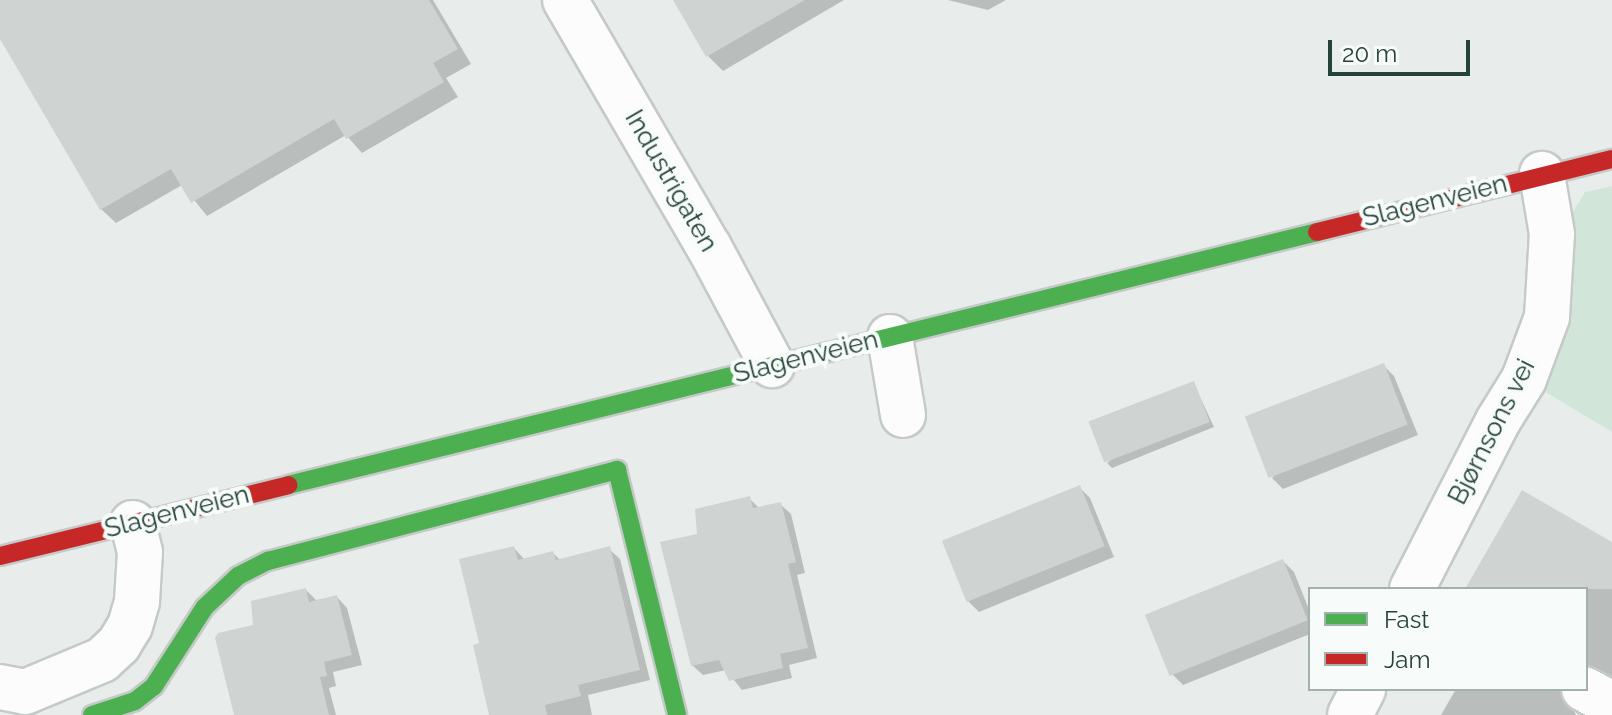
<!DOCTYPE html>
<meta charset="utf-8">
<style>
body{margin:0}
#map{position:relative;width:1612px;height:715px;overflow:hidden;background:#e8edeb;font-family:Raleway,sans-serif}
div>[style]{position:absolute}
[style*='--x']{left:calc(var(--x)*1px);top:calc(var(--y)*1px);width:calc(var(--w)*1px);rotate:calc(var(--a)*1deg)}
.green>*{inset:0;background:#d1e6d8}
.shadow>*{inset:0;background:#0003}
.building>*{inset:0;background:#cfd4d2;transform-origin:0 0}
.roads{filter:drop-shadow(2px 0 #c5cac8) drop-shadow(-2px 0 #c5cac8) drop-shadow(0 2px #c5cac8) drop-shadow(0 -2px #c5cac8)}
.street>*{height:44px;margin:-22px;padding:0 22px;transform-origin:22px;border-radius:22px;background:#fcfcfc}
.fast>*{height:18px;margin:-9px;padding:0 9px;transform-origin:9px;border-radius:9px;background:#4caf50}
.jam>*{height:18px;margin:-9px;padding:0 9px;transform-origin:9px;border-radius:9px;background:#c62828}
span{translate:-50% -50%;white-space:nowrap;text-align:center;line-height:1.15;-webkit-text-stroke:8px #f7fbf9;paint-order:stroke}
.street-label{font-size:26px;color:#24423a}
.legend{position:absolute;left:1308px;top:587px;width:280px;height:104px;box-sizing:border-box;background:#f7fbf9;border:2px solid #a3b1ad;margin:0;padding:10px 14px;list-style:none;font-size:24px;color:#24423a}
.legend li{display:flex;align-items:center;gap:16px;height:40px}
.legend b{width:40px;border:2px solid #a3b1ad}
.scale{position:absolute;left:1328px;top:40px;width:142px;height:36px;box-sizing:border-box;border:4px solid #24423a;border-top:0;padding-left:10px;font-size:24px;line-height:28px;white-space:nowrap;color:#24423a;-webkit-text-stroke:6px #f7fbf9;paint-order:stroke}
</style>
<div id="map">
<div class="green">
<i style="clip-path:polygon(1612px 186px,1612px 432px,1524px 379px,1567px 222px,1585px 192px)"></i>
</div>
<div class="shadow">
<i style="clip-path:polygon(0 0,433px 0,471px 64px,446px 78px,458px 97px,362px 153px,346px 135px,207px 216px,182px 185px,116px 223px,101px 209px,0 35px)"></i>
<i style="clip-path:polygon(675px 0,844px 0,723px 71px,708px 56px)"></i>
<i style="clip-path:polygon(948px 0,1006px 0,988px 10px)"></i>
<i style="clip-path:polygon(1383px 365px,1394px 376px,1418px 435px,1283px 489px,1272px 478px)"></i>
<i style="clip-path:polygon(1194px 384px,1214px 427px,1112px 468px,1107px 463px)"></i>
<i style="clip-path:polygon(1080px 488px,1090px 498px,1114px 557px,979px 612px,968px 601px)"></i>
<i style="clip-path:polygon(749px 498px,760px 509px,780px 504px,791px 514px,805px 573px,797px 575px,817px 658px,789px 665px,792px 678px,742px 690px,726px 670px,703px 675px,692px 665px,699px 535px)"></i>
<i style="clip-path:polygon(1612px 544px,1612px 680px,1586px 679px,1586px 589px,1467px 589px)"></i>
<i style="clip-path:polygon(514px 548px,524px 559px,553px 553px,561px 561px,609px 549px,620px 559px,650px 680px,588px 695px,592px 715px,492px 715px,481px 644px)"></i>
<i style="clip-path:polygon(1283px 561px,1294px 572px,1310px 612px,1310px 634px,1183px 685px,1172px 674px,1148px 615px)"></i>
<i style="clip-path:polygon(306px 590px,316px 600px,337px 597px,347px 608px,362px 665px,333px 672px,336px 686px,329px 688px,336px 715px,236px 715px,255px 627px)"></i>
<i style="clip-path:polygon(1456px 689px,1574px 689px,1571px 704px,1576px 715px,1441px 715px)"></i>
</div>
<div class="building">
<i style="clip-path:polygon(0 0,429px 0,458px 49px,433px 63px,444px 82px,346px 139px,334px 119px,191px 203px,171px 169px,100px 210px,0 39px)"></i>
<i style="clip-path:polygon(673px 0,805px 0,706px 57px)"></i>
<i style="left:1384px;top:363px;width:66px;height:149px;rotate:69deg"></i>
<i style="left:1194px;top:381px;width:44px;height:113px;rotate:69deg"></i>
<i style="left:1080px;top:485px;width:66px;height:149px;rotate:68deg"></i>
<i style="clip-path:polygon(1522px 490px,1612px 542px,1612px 589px,1465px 589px)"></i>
<i style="clip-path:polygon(750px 496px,753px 508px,781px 502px,796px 562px,788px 564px,808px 648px,780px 654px,783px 668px,729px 681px,719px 660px,691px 666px,660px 542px,697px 534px,695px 509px)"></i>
<i style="clip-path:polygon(514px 546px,518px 560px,553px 551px,556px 560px,610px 546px,640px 670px,578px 685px,581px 696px,545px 705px,547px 715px,489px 715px,473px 645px,479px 643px,459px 559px)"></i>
<i style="left:1283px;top:559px;width:66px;height:149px;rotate:68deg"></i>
<i style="clip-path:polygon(306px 588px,309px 602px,337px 595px,352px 655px,324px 662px,327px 676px,320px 677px,329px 715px,234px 715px,215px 638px,218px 633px,253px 625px,251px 601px)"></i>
</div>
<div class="roads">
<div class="street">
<i style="--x:565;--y:0;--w:286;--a:59.8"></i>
<i style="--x:709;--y:247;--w:134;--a:61.9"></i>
<i style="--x:890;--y:337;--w:79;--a:80.5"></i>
<i style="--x:1412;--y:589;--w:189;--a:-62.9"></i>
<i style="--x:1498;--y:421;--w:49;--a:-58.2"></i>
<i style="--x:1524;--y:379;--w:66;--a:-69.6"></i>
<i style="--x:1547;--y:317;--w:83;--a:-86.6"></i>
<i style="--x:1552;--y:234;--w:61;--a:-99.5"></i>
<i style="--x:0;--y:687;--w:25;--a:11"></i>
<i style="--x:25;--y:692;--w:83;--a:-22.6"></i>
<i style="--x:102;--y:660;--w:23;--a:-43"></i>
<i style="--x:119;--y:644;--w:21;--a:-59"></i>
<i style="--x:130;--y:626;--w:26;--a:-74"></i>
<i style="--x:137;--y:601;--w:49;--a:-86.5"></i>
<i style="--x:140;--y:552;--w:30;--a:-104"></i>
<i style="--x:1584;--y:689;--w:32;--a:28"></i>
<i style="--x:1350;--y:715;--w:29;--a:-63"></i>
</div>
<div class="fast">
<i style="--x:288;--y:485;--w:1060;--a:-13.81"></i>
<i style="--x:92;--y:715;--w:45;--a:-18"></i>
<i style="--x:135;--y:701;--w:24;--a:-38"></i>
<i style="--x:154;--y:686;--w:94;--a:-57.2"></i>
<i style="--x:205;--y:607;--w:45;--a:-43.2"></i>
<i style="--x:238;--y:576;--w:34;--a:-27"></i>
<i style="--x:268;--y:561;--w:361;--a:-14.6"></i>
<i style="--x:617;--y:470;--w:252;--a:76.2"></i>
</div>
<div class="jam">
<i style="--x:1317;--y:232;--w:304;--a:-13.9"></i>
<i style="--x:0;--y:556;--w:297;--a:-13.8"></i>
</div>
</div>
<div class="street-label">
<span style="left:671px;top:181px;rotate:60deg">Industrigaten</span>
<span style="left:1435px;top:201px;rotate:-14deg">Slagenveien</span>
<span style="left:806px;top:357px;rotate:-14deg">Slagenveien</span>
<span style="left:1492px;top:432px;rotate:-63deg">Bjørnsons vei</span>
<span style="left:177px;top:512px;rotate:-14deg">Slagenveien</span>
</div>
<ul class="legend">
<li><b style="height:10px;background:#4caf50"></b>Fast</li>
<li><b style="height:10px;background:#c62828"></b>Jam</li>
</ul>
<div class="scale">20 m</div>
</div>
